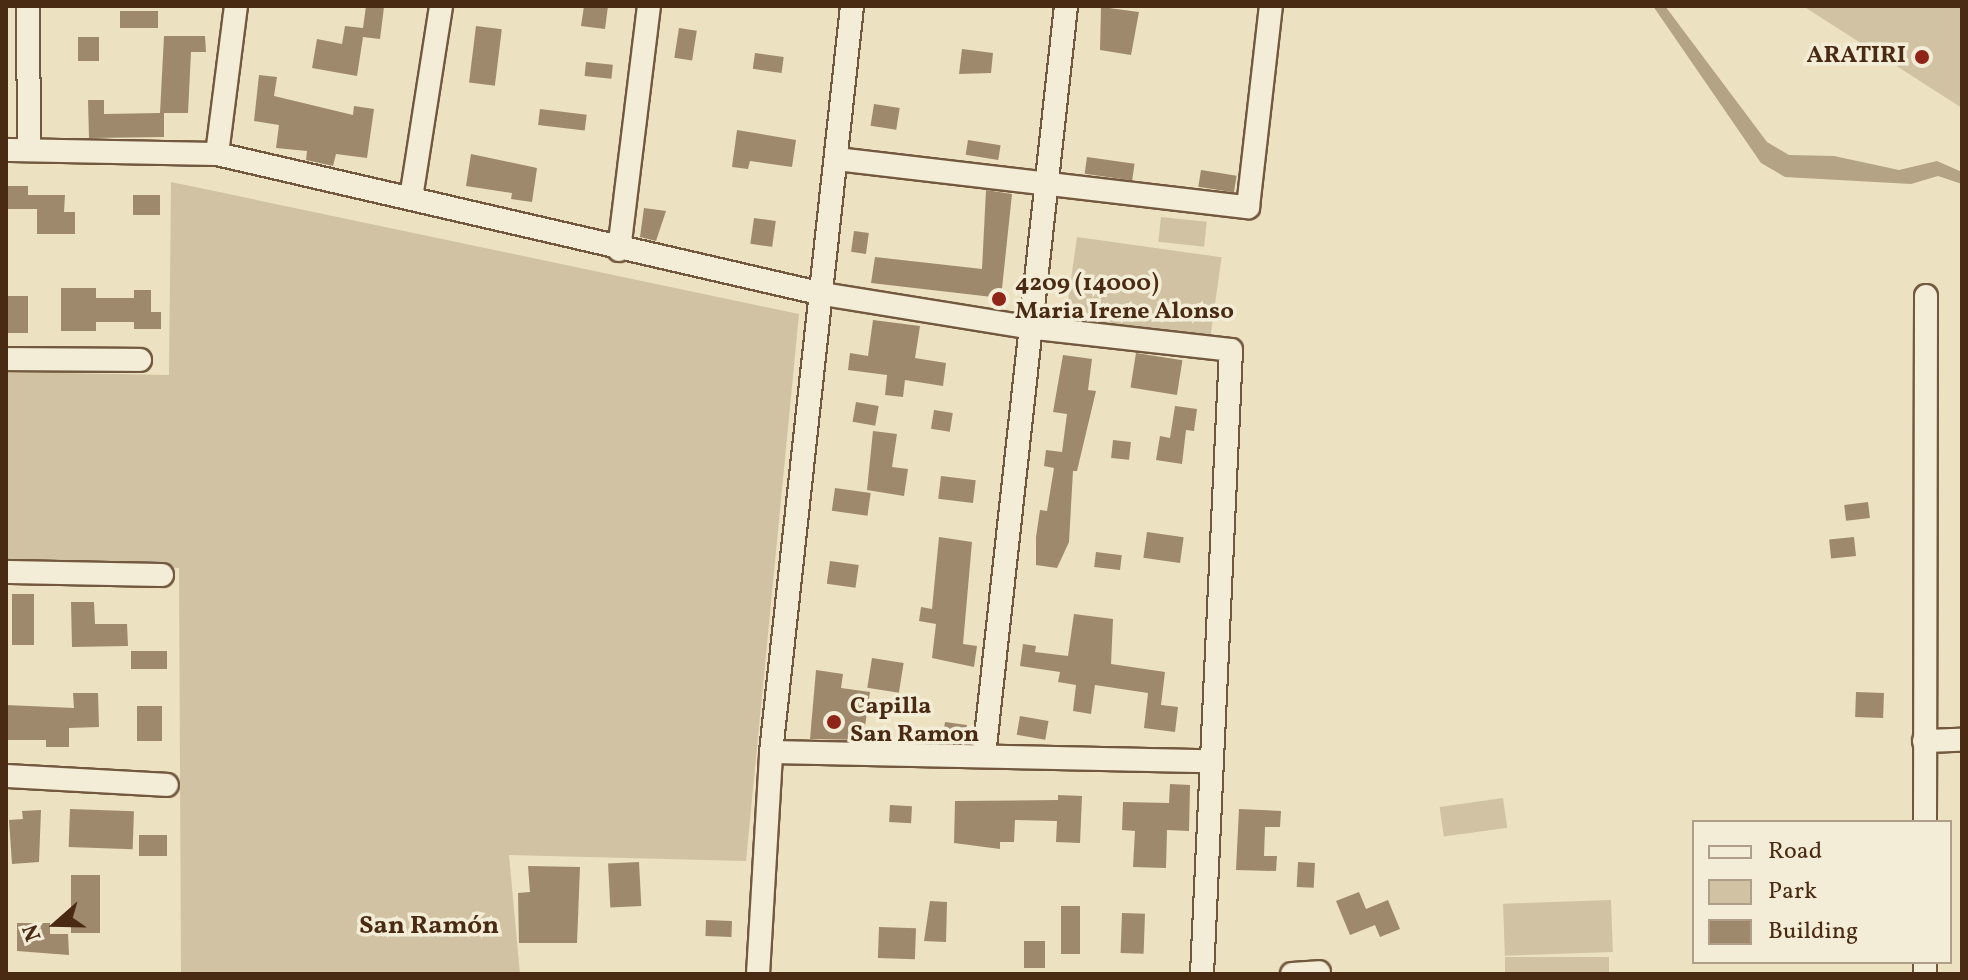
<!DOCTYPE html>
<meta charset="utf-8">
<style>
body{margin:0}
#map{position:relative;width:1968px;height:980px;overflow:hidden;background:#ece1c0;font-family:Vollkorn,serif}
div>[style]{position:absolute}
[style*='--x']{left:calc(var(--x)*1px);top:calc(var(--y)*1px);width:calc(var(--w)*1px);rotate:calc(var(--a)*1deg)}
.green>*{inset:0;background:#d0c2a2;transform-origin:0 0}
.water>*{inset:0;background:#b5a385}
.building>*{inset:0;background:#9e896c;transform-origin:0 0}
.roads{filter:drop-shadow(2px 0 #72583e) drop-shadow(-2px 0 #72583e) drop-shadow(0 2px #72583e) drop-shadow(0 -2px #72583e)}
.minor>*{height:22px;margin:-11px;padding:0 11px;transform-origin:11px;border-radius:11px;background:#f3ecd6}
.dots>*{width:22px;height:22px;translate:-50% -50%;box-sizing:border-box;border:4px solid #f3ecd6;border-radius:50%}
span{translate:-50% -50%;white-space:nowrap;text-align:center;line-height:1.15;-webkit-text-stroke:7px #f3ecd6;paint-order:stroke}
.poi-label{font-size:24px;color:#492a12;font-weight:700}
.right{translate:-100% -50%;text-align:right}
.left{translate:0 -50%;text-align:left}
.neighbourhood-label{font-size:26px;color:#492a12;font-weight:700}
.frame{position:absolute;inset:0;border:8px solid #492a12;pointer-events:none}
.legend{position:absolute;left:1692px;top:820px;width:260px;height:144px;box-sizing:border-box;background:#f3ecd6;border:2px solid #af9e88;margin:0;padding:10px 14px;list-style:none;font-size:24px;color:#492a12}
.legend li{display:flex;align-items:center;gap:16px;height:40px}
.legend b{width:40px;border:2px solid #af9e88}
.north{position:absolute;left:16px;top:884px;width:80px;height:80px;-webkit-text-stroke:6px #f3ecd6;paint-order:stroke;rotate:250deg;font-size:22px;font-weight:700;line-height:32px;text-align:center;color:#492a12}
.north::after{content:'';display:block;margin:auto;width:28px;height:36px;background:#492a12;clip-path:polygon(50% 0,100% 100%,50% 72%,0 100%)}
</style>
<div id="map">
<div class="green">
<i style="clip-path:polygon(1803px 6px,1962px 6px,1962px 108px)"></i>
<i style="clip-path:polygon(171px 182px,799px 314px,746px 861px,509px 855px,520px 974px,181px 974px,179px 568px,6px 562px,6px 372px,169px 375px)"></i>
<i style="left:1161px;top:217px;width:46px;height:25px;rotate:6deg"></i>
<i style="left:1077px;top:237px;width:146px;height:84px;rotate:8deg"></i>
<i style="left:1503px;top:798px;width:30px;height:64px;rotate:82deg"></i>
<i style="left:1611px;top:900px;width:52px;height:108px;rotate:88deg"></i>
<i style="left:1609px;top:957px;width:17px;height:104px;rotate:90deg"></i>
</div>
<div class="water">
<i style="clip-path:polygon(1653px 6px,1665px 6px,1767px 142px,1789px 155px,1834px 156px,1899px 170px,1937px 161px,1962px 172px,1962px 184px,1938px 176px,1911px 184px,1785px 177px,1761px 163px)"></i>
</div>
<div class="building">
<i style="clip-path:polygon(366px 6px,384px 7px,380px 39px,363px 37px,357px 76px,312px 68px,317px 39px,342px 44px,345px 26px,363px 28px)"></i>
<i style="clip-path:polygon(584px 6px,608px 6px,605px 29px,581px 26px)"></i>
<i style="clip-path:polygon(1101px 7px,1139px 12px,1131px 55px,1100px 50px)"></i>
<i style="left:158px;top:11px;width:17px;height:38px;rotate:90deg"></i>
<i style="left:476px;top:26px;width:26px;height:57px;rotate:7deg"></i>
<i style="left:679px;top:28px;width:18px;height:30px;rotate:9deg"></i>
<i style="clip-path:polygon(164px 36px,205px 36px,206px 52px,191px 52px,188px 113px,164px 113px,164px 137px,89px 138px,88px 100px,104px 100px,104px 114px,160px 113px)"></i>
<i style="left:78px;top:37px;width:21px;height:24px"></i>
<i style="clip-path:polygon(962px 49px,993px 53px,991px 73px,959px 74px)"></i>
<i style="left:755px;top:53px;width:29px;height:16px;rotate:8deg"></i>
<i style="left:586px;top:62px;width:27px;height:14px;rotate:6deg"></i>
<i style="clip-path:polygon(259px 75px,277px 77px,274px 96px,353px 115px,354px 106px,374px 109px,367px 158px,336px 154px,333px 166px,306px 160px,307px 151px,276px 148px,279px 125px,254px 121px)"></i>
<i style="left:874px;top:104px;width:26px;height:22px;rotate:9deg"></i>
<i style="left:540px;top:109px;width:47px;height:16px;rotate:7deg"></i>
<i style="clip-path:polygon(737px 130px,796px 140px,792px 167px,750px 161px,748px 169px,732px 167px)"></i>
<i style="left:968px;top:140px;width:33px;height:15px;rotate:9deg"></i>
<i style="clip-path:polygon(471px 154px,537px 168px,532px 202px,511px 199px,512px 193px,466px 186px)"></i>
<i style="left:1087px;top:157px;width:48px;height:17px;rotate:8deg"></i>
<i style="left:1201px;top:170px;width:36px;height:17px;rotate:9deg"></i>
<i style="clip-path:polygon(6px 186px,28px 186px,28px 195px,65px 195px,64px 212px,75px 212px,75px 234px,37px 234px,37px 209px,6px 209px)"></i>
<i style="clip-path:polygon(986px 190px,1012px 194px,1001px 298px,871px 283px,875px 257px,982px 269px)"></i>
<i style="left:133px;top:195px;width:27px;height:20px"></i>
<i style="clip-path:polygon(644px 208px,666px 211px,656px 241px,640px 237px)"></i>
<i style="left:754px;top:218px;width:22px;height:26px;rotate:8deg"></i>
<i style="left:854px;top:231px;width:15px;height:21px;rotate:8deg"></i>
<i style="clip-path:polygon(61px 288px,96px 288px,96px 298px,134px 298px,134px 290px,151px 290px,151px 312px,161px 312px,161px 329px,134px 329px,134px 322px,96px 322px,96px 331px,61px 331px)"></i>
<i style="left:6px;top:296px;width:22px;height:37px"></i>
<i style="clip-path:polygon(873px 320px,920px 326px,915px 358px,946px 363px,943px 386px,905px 380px,903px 397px,885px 395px,887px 375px,848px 370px,850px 353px,868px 356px)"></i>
<i style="left:1136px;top:353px;width:47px;height:35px;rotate:9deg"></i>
<i style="clip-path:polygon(1063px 355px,1092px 359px,1088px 390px,1096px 391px,1077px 471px,1073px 471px,1069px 542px,1057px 568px,1036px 565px,1036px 537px,1040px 510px,1047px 511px,1054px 468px,1044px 466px,1046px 450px,1062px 452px,1067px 414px,1053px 412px)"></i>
<i style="left:856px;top:402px;width:23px;height:20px;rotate:10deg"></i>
<i style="clip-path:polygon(1175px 406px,1197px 409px,1194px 431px,1186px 430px,1182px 464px,1156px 460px,1160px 436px,1170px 438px)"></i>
<i style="left:934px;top:410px;width:19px;height:19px;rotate:9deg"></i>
<i style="clip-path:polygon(873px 431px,897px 434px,892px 467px,908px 469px,904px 496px,867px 490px)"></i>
<i style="left:1113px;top:440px;width:18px;height:18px;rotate:6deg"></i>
<i style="left:941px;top:476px;width:35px;height:23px;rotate:7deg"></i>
<i style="left:835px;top:488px;width:36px;height:23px;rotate:8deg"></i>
<i style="left:1868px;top:502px;width:16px;height:24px;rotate:83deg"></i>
<i style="left:1147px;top:532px;width:37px;height:26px;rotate:8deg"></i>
<i style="clip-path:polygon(939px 537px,972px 542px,963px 644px,977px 646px,974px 667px,932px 658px,936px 624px,919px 621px,921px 607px,932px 609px)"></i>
<i style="left:1854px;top:537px;width:19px;height:25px;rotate:84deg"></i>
<i style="left:1096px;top:552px;width:26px;height:15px;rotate:7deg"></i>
<i style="left:830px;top:561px;width:29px;height:23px;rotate:8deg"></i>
<i style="left:12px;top:594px;width:22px;height:51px"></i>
<i style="clip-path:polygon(71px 602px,94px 602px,95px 624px,127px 624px,128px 646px,72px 647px)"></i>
<i style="clip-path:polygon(1074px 614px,1113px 619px,1111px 664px,1165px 672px,1161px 705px,1178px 707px,1175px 732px,1144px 728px,1148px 693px,1095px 685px,1091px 714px,1073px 711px,1076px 685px,1058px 682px,1060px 672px,1020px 666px,1023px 644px,1036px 646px,1035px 652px,1068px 656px)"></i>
<i style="left:131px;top:651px;width:36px;height:18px"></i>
<i style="left:872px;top:658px;width:32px;height:30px;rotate:9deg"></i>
<i style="clip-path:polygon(816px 670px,843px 674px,841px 688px,870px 692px,863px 740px,810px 739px)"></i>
<i style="left:1856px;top:692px;width:28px;height:25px;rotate:2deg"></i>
<i style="clip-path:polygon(73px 693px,98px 693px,99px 727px,69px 728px,69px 747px,46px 747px,46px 740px,6px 740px,6px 705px,74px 708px)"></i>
<i style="left:137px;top:706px;width:25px;height:35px"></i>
<i style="left:1020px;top:716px;width:29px;height:19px;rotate:10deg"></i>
<i style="clip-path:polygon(945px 722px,967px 725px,965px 742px,942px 742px)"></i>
<i style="clip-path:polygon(1170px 784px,1190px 785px,1189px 831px,1167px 830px,1166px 868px,1133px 867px,1135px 831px,1122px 830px,1123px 802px,1169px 803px)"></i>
<i style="clip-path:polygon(1058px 795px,1082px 796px,1080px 843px,1056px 842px,1057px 821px,1015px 820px,1014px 842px,1000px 842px,1000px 849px,954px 843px,955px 801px,1058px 800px)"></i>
<i style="left:890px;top:805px;width:22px;height:17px;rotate:3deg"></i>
<i style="left:70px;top:809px;width:64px;height:38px;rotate:2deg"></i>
<i style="clip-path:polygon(1239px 809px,1281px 811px,1280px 827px,1265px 827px,1264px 856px,1277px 856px,1276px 871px,1236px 870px)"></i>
<i style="clip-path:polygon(41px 810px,39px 862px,12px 864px,9px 820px,23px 819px,22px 811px)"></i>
<i style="left:139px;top:835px;width:28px;height:21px"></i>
<i style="left:639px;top:862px;width:44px;height:31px;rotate:87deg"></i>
<i style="left:1298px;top:862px;width:17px;height:25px;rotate:3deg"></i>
<i style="clip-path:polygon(528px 866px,580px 867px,577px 943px,519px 943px,518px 893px,530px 892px)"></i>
<i style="left:71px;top:875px;width:29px;height:58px"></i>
<i style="clip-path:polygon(1359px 892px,1366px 909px,1388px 900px,1400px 929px,1380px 937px,1375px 925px,1350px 935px,1336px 901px)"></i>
<i style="clip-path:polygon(930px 901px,947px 902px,946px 942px,924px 941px)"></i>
<i style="left:1061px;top:906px;width:19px;height:48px"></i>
<i style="left:1122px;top:913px;width:23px;height:40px;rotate:2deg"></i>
<i style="left:706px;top:920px;width:26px;height:16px;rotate:2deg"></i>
<i style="clip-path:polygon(17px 923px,50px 923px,50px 934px,68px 934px,69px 955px,17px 951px)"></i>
<i style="left:879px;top:927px;width:37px;height:31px;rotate:2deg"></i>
<i style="left:1024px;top:941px;width:21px;height:27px"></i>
</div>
<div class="roads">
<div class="minor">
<i style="--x:28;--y:6;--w:144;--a:89.6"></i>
<i style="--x:6;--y:150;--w:211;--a:1.1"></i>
<i style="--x:217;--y:154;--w:622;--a:13.01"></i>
<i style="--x:823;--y:294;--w:207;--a:9.2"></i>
<i style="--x:1027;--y:327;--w:205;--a:6.4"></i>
<i style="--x:1231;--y:350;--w:625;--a:92.66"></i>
<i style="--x:217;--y:154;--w:149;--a:-82.7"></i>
<i style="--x:837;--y:159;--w:414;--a:6.7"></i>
<i style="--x:1248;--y:207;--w:202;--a:-83.5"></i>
<i style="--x:411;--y:198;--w:194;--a:-81.1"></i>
<i style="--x:619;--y:250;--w:246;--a:-83"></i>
<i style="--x:6;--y:359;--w:134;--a:0.4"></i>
<i style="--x:6;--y:572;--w:156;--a:1.1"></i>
<i style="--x:1924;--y:741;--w:38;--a:-2"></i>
<i style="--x:771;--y:752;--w:438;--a:1.2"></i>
<i style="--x:984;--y:755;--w:753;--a:-83.75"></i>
<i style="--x:6;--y:776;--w:161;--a:3.2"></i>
<i style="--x:1925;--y:822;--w:526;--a:-89.89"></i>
<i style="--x:1925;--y:962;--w:12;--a:90"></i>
<i style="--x:758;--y:974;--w:222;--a:-86.6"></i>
<i style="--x:771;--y:752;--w:750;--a:-83.8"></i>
<i style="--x:1292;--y:974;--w:27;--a:-4"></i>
</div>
</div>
<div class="dots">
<i style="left:1922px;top:57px;background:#8f2418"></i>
<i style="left:999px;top:299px;background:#8f2418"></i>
<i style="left:834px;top:722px;background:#8f2418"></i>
</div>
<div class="poi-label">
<span class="right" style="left:1906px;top:57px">ARATIRI</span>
<span class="left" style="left:1015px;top:299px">4209 (14000)<br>Maria Irene Alonso</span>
<span class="left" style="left:850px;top:722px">Capilla<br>San Ramon</span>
</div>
<div class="neighbourhood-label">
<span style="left:429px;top:927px">San Ramón</span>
</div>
<div class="frame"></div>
<ul class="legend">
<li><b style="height:10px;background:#f3ecd6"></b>Road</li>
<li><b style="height:22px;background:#d0c2a2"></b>Park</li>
<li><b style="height:22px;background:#9e896c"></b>Building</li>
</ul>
<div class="north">N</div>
</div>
